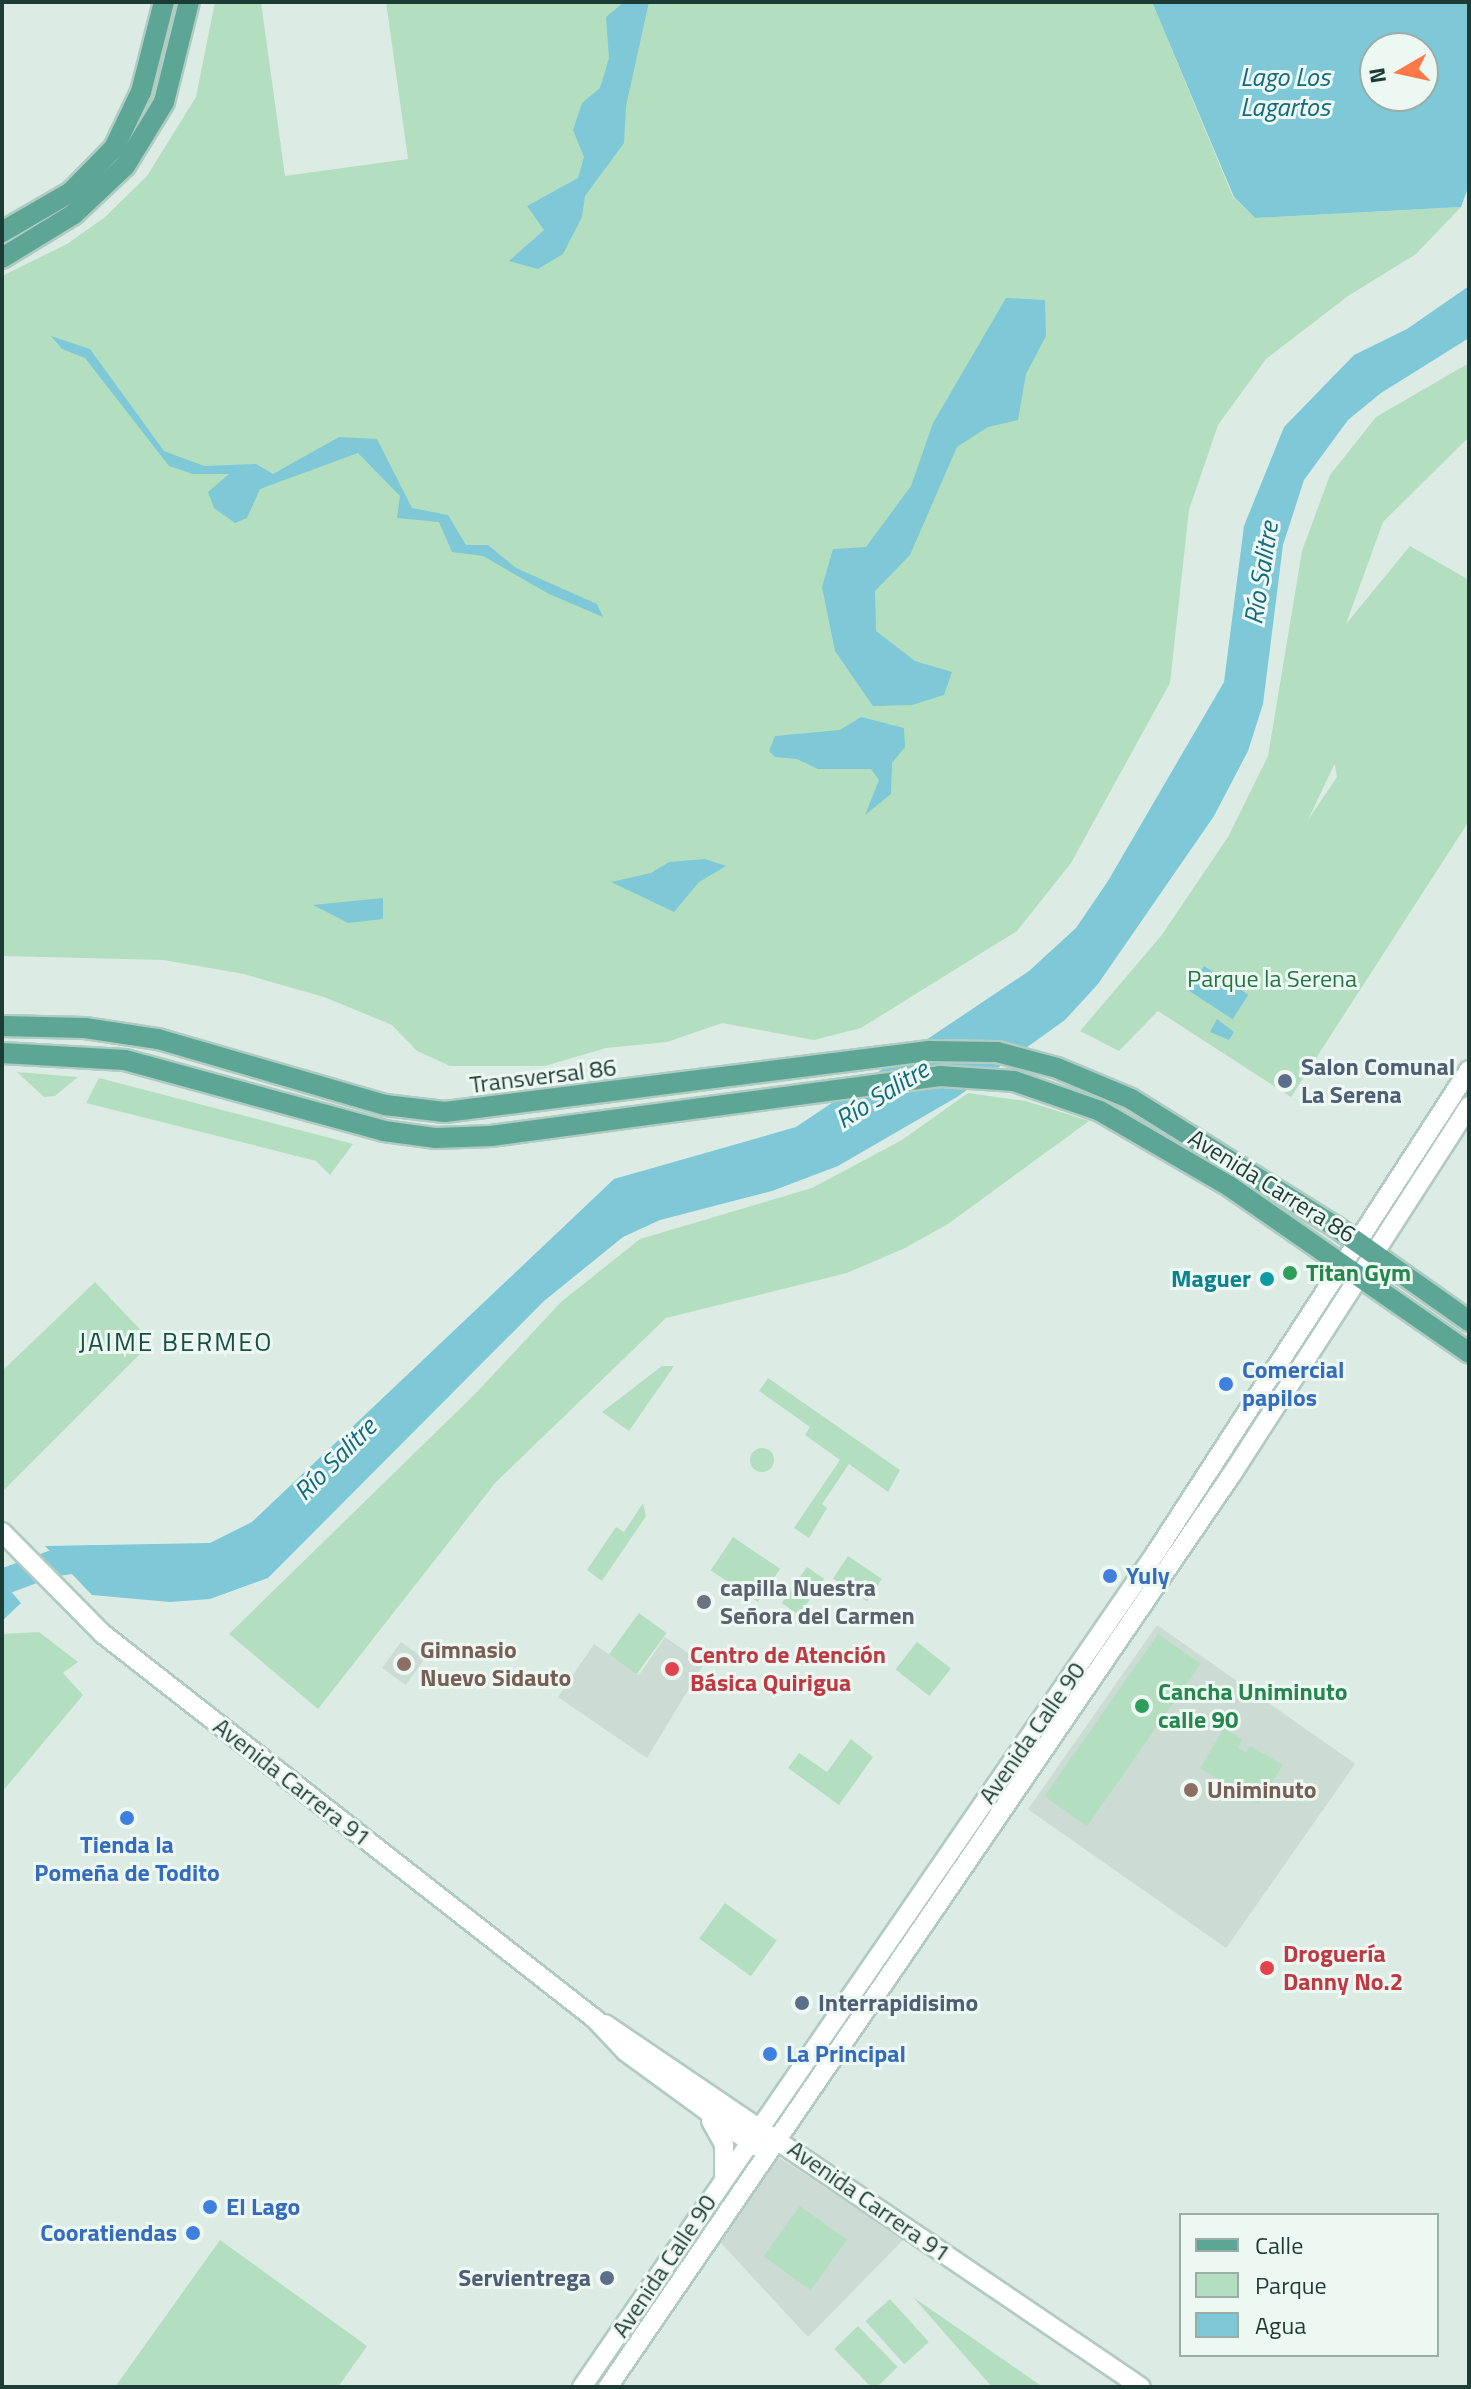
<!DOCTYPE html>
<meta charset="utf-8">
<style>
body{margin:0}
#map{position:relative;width:1471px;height:2389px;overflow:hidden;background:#ddebe5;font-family:"Titillium Web",sans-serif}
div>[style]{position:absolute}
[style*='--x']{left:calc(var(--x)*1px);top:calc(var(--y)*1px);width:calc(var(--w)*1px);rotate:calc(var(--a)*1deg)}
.built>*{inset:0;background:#ccdbd4;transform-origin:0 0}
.green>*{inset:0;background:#b3dfc0;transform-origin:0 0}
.round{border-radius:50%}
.water>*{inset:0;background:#7ec8d7;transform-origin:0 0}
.river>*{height:26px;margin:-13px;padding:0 13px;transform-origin:13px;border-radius:13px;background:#7ec8d7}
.roads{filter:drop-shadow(2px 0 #b0ccc2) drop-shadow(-2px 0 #b0ccc2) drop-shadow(0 2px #b0ccc2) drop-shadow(0 -2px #b0ccc2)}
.secondary>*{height:18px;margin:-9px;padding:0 9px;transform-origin:9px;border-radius:9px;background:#fff}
.primary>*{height:20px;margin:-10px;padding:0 10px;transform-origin:10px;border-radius:10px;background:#5da695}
.dots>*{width:22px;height:22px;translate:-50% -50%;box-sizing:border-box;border:4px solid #eef8f3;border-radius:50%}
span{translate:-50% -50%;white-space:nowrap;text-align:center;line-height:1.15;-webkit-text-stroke:6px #eef8f3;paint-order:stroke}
.park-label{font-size:24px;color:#237746}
.service-label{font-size:24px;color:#4e5e75;font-weight:700}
.left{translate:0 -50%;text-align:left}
.right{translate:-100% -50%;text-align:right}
.street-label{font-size:24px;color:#1d3c35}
.leisure-label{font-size:24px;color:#27864d;font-weight:700}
.culture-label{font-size:24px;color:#0d838f;font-weight:700}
.shop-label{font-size:24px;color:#366cbe;font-weight:700}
.worship-label{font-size:24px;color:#5b616d;font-weight:700}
.education-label{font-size:24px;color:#785e54;font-weight:700}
.health-label{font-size:24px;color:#be3a42;font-weight:700}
.water-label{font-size:26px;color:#116a7e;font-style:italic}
.neighbourhood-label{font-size:26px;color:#175044;letter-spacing:2px}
.frame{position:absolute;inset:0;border:4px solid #1d3c35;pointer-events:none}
.legend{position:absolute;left:1179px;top:2213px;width:260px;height:144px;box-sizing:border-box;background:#eef8f3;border:2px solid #9aada7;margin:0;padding:10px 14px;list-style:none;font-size:24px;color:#1d3c35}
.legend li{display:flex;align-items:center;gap:16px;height:40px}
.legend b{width:40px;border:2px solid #9aada7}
.north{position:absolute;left:1359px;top:32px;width:80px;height:80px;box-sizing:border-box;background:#eef8f3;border:2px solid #9aada7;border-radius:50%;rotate:261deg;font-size:22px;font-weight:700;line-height:32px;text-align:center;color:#1d3c35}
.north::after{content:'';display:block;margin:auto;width:28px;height:36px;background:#ff7948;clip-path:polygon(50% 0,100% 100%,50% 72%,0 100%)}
</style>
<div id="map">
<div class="built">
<i style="left:1157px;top:1625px;width:242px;height:225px;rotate:35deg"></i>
<i style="clip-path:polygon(665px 1637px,704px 1664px,647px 1758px,558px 1697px,594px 1644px,639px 1675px)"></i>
<i style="left:401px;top:1642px;width:29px;height:32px;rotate:36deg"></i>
<i style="clip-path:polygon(778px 2157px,904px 2239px,808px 2337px,721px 2243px)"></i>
</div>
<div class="green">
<i style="clip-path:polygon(215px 2px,261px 2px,285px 176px,408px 159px,386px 2px,1152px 2px,1233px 197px,1255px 218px,1461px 207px,1416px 254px,1348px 296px,1266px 359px,1218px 425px,1189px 510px,1170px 683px,1071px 863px,1017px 931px,861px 1028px,814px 1040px,722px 1023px,667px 1042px,606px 1048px,545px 1066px,450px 1066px,417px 1051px,392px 1025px,324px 997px,244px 974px,163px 960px,2px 956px,2px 276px,67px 244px,105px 217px,147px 176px,196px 97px)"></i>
<i style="clip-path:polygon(evenodd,1469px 363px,1469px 437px,1383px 522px,1346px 624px,1410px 546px,1469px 580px,1469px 821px,1291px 1097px,1158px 1011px,1119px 1051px,1080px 1031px,1161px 936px,1228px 837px,1268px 756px,1302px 551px,1330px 475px,1376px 417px,1469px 363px,1335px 765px,1337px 777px,1308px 820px,1334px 765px,1335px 765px)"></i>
<i style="clip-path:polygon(17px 1072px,78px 1077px,55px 1096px,44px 1097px)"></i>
<i style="clip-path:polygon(99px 1078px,353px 1144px,330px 1175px,316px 1161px,86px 1103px)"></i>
<i style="clip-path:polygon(968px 1093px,1026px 1101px,1089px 1121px,948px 1224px,905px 1248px,847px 1273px,666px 1318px,496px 1482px,318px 1709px,229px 1634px,476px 1393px,561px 1302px,640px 1239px,812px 1188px,902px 1140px)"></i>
<i style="clip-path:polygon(95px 1282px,152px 1342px,2px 1492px,2px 1371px)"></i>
<i style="clip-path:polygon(662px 1366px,674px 1366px,629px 1431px,602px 1412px)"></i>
<i style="clip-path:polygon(768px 1378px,900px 1470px,888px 1492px,849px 1464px,822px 1504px,827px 1508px,809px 1538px,794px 1528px,840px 1460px,805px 1435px,810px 1427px,759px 1391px)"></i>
<i class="round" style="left:750px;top:1448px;width:24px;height:24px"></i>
<i style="clip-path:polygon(643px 1503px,646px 1516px,602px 1581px,587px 1570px,616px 1527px,624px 1532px)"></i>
<i style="left:733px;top:1537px;width:57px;height:40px;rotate:34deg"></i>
<i style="left:848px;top:1556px;width:41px;height:27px;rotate:34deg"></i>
<i style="left:807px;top:1567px;width:21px;height:44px;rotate:35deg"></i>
<i style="left:639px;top:1613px;width:34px;height:51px;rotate:36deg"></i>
<i style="clip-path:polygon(39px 1632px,78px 1662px,63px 1673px,83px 1695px,2px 1792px,2px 1634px)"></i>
<i style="left:1158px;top:1634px;width:52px;height:198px;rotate:35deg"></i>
<i style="left:917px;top:1642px;width:43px;height:35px;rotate:38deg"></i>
<i style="clip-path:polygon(1224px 1728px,1242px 1739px,1238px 1748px,1246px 1752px,1250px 1746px,1283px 1765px,1259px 1804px,1200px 1768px)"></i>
<i style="clip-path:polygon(851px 1739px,873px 1757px,839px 1805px,788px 1768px,799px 1753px,827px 1772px)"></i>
<i style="left:725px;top:1903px;width:64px;height:44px;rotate:36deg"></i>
<i style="left:800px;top:2206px;width:58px;height:62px;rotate:36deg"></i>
<i style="clip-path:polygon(220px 2240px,367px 2346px,338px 2387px,115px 2387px)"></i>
<i style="clip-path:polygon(913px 2297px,1043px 2387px,992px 2387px)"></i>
<i style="left:890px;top:2299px;width:58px;height:33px;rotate:48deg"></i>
<i style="left:858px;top:2326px;width:57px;height:33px;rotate:46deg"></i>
</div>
<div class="water">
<i style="clip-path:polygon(624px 2px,649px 2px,626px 106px,624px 143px,585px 196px,582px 217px,563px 254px,538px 269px,509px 261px,544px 230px,527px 206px,578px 178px,584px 157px,573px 130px,582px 103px,600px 88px,609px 58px,606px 17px)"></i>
<i style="clip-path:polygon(evenodd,1152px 2px,1469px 2px,1469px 185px,1461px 207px,1255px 218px,1234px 197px,1152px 2px,1375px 48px,1423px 48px,1423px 96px,1375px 96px,1375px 48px)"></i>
<i style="clip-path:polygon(1469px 286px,1469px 338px,1381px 393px,1348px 420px,1304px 480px,1283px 545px,1263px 704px,1248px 751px,1214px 816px,1098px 984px,1065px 1020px,957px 1097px,838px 1166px,772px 1191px,660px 1220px,623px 1237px,544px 1301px,268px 1578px,210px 1599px,170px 1602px,92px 1595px,45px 1546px,210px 1543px,252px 1522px,614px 1179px,796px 1127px,1029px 971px,1076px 928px,1108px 881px,1224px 682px,1244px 526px,1284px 427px,1354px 355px,1407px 329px)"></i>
<i style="clip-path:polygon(1006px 298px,1045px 300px,1046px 336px,1026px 374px,1018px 420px,988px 427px,957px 447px,910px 555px,875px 591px,876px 631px,915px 661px,952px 672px,944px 695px,912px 705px,873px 706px,835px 651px,822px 587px,833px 549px,866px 547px,911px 486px,933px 423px)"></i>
<i style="clip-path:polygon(51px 336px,90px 349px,164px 451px,204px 466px,256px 464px,273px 474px,339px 437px,377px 439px,412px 508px,448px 515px,466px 545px,488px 545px,516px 568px,597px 604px,603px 617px,549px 594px,483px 556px,452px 552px,439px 522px,397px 518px,400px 496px,358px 453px,260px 489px,247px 518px,235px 523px,214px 508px,208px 492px,229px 474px,193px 474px,169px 466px,85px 358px,62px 349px)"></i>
<i style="clip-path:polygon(861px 717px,904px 728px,905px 747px,892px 763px,891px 794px,865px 815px,879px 780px,871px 769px,818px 769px,797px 759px,775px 757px,769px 751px,775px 736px,840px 730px)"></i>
<i style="clip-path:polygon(705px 859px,726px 866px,699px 882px,674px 912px,611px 882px,651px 873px,669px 862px)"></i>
<i style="clip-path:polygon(383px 898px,383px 919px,348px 923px,313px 905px)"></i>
<i style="left:1204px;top:966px;width:53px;height:29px;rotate:33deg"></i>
<i style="clip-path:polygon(1217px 1019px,1234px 1032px,1229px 1040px,1210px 1032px)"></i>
<i style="clip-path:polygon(2px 1581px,21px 1603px,2px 1621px)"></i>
</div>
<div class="river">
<i style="--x:2;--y:1582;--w:52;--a:-20.2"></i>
<i style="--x:51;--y:1564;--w:41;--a:-8.3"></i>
</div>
<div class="roads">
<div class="secondary">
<i style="--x:2;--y:1532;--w:144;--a:45.3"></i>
<i style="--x:103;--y:1634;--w:625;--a:38.04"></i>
<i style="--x:595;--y:2019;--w:45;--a:46.8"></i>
<i style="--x:626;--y:2052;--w:160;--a:36.1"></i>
<i style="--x:605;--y:2024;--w:647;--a:34.11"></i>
<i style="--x:711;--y:2121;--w:26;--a:61"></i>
<i style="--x:724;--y:2144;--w:31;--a:90"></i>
<i style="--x:582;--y:2387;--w:1011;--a:-55.48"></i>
<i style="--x:1155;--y:1554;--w:577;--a:-57.03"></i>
<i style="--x:608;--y:2387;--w:1106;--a:-55.65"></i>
<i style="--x:1232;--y:1474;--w:438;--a:-57.2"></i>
</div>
<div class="primary">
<i style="--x:2;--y:232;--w:80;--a:-30.1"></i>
<i style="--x:71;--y:192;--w:62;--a:-45.7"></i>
<i style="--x:114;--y:148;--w:62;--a:-64.3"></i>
<i style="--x:141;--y:92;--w:93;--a:-75.7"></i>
<i style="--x:2;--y:258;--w:84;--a:-31.4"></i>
<i style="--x:74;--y:214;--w:70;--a:-43.3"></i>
<i style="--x:125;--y:166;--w:75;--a:-58.6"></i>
<i style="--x:164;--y:102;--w:103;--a:-76"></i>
<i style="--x:2;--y:1026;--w:83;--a:1.4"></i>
<i style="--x:85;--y:1028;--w:74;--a:8.6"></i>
<i style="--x:158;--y:1039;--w:236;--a:16.2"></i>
<i style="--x:385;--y:1105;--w:60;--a:6.7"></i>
<i style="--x:445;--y:1112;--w:488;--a:-7.2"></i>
<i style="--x:929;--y:1051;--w:68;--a:0.8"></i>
<i style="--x:997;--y:1052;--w:62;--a:14.9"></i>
<i style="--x:1057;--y:1068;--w:80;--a:22.7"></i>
<i style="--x:1131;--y:1099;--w:242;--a:32"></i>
<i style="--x:1336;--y:1227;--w:163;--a:35.3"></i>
<i style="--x:2;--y:1053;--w:123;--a:3.3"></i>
<i style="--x:125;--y:1060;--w:269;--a:15.3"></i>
<i style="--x:384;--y:1131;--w:51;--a:7.8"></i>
<i style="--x:435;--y:1138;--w:56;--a:-2"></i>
<i style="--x:491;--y:1136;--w:453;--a:-7.6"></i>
<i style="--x:940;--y:1076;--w:74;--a:3.9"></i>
<i style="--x:1014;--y:1081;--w:91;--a:19.2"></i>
<i style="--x:1100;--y:1111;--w:149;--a:30.2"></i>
<i style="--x:1229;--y:1186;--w:292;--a:34.8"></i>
</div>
</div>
<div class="dots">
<i style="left:1285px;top:1081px;background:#5c6f8a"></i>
<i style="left:1290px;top:1273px;background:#2e9e5b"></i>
<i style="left:1267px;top:1279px;background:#0f9aa8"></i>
<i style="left:1226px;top:1384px;background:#3f7fe0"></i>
<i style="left:1110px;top:1576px;background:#3f7fe0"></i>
<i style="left:704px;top:1602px;background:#6b7280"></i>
<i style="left:404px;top:1664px;background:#8d6e63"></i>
<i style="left:672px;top:1669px;background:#e0444e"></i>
<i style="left:1142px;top:1706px;background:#2e9e5b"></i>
<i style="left:1191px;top:1790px;background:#8d6e63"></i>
<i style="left:127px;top:1818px;background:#3f7fe0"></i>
<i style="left:1267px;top:1968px;background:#e0444e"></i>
<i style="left:802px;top:2003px;background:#5c6f8a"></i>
<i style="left:770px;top:2054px;background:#3f7fe0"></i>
<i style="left:210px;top:2207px;background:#3f7fe0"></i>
<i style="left:193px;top:2233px;background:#3f7fe0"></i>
<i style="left:607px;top:2278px;background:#5c6f8a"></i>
</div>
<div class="park-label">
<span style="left:1272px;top:979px">Parque la Serena</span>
</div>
<div class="service-label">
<span class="left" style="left:1301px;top:1081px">Salon Comunal<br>La Serena</span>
<span class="left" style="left:818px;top:2003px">Interrapidisimo</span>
<span class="right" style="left:591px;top:2278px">Servientrega</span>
</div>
<div class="street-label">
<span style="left:543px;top:1076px;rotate:-7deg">Transversal 86</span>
<span style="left:1272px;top:1186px;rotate:32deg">Avenida Carrera 86</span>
<span style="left:1032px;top:1733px;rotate:-55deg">Avenida Calle 90</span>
<span style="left:292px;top:1782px;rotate:38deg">Avenida Carrera 91</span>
<span style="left:869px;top:2201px;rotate:35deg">Avenida Carrera 91</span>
<span style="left:664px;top:2266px;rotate:-56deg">Avenida Calle 90</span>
</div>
<div class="leisure-label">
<span class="left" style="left:1306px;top:1273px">Titan Gym</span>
<span class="left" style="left:1158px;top:1706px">Cancha Uniminuto<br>calle 90</span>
</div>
<div class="culture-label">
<span class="right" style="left:1251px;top:1279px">Maguer</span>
</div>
<div class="shop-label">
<span class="left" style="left:1242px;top:1384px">Comercial<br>papilos</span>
<span class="left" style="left:1126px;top:1576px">Yuly</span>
<span style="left:127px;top:1859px">Tienda la<br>Pomeña de Todito</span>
<span class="left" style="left:786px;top:2054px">La Principal</span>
<span class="left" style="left:226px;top:2207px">El Lago</span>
<span class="right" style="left:177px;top:2233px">Cooratiendas</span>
</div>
<div class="worship-label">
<span class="left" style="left:720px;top:1602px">capilla Nuestra<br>Señora del Carmen</span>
</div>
<div class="education-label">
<span class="left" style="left:420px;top:1664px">Gimnasio<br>Nuevo Sidauto</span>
<span class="left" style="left:1207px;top:1790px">Uniminuto</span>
</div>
<div class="health-label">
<span class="left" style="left:690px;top:1669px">Centro de Atención<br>Básica Quirigua</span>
<span class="left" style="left:1283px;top:1968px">Droguería<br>Danny No.2</span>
</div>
<div class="water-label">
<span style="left:1285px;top:92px">Lago Los<br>Lagartos</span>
<span style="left:1261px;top:573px;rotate:-81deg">Río Salitre</span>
<span style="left:882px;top:1094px;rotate:-32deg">Río Salitre</span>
<span style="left:335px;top:1459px;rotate:-45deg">Río Salitre</span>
</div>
<div class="neighbourhood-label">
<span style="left:176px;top:1342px">JAIME BERMEO</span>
</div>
<div class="frame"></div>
<ul class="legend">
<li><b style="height:10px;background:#5da695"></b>Calle</li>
<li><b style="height:22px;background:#b3dfc0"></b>Parque</li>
<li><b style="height:22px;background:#7ec8d7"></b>Agua</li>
</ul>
<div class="north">N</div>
</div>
